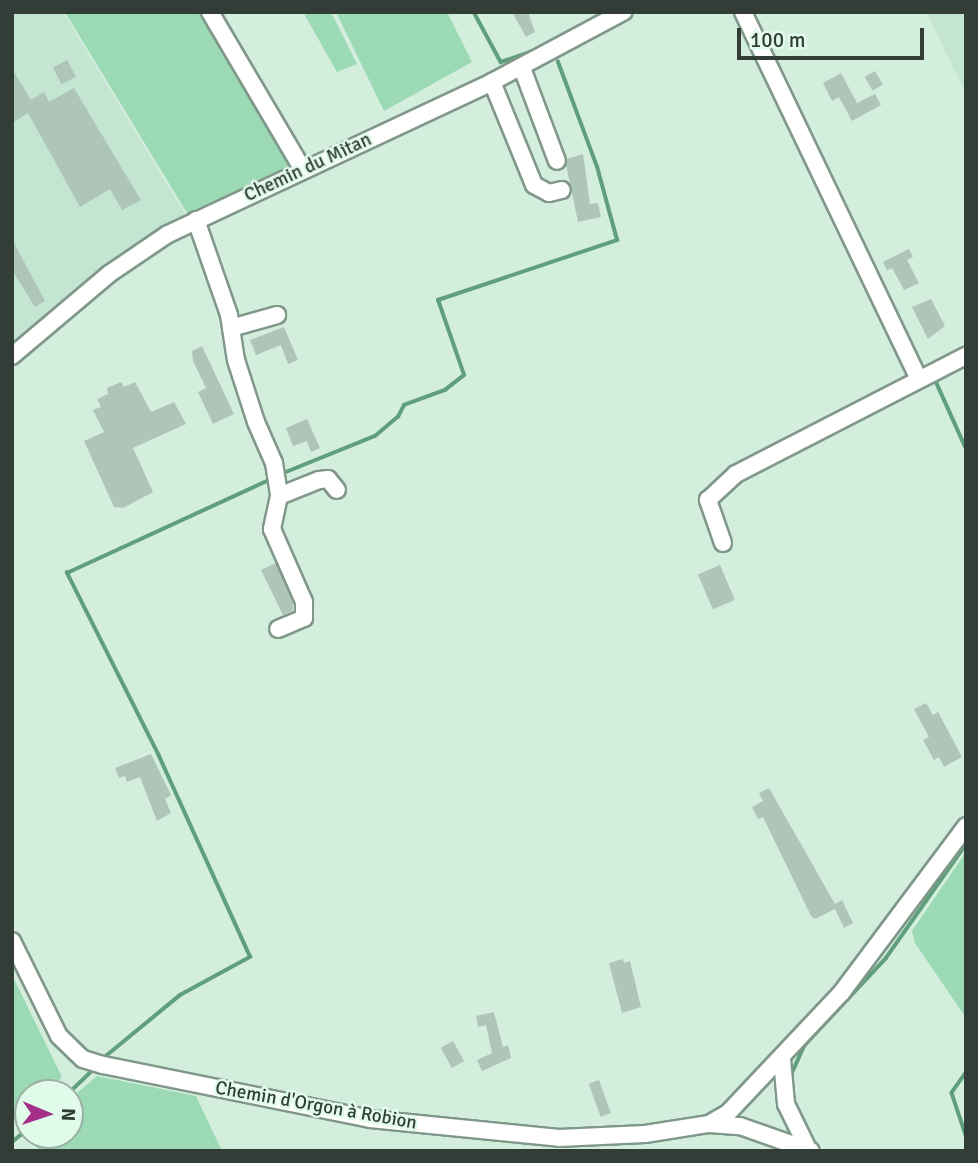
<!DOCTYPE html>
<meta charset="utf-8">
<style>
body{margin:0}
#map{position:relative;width:978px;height:1163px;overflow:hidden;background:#d4eede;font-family:Signika,sans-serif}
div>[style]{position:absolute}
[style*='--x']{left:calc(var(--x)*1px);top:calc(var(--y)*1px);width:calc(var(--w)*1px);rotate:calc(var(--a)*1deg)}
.built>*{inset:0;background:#c4e5d1}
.green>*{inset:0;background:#9cd9b5}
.stream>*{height:3.5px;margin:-1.75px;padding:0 1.75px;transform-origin:1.75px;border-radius:1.75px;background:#5f9f7c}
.building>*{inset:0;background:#adc6b7;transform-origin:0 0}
.roads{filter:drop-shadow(2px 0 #80988a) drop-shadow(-2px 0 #80988a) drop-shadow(0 2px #80988a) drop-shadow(0 -2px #80988a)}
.minor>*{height:16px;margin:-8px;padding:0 8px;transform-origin:8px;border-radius:8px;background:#fff}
span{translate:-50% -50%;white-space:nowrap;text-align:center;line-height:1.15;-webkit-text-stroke:5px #e1fbeb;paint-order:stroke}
.street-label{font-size:19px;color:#333d37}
.frame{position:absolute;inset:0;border:14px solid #333d37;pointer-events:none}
.north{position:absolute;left:14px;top:1079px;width:70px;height:70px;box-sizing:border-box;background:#e1fbeb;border:2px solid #9bafa3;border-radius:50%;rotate:92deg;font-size:19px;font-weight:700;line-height:28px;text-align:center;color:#333d37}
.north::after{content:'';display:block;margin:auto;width:24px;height:32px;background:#a42f89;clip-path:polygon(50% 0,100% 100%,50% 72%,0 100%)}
.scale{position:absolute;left:737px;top:28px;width:187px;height:32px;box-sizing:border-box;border:4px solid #333d37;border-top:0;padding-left:9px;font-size:21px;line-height:24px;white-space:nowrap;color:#333d37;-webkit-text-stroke:5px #e1fbeb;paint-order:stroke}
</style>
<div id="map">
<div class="built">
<i style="clip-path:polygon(12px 12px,63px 12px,185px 214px,12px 347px)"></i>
<i style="clip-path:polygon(926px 12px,966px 12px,966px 94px)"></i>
</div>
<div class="green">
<i style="clip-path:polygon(65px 12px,204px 12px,295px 164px,187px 213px)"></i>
<i style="clip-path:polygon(303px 12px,331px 12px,357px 64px,337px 72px)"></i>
<i style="clip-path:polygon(336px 12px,447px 12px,472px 62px,384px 111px)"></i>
<i style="clip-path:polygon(966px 852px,966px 1018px,915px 943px,912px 931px)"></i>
<i style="clip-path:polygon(12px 975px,62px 1077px,43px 1093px,28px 1093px,28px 1106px,12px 1120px)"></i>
<i style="clip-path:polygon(97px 1076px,196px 1096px,222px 1151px,39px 1151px,30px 1135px,70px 1135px,70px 1099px)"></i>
</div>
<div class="stream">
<i style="--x:474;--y:12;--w:57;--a:61.6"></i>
<i style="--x:501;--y:62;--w:39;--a:-19"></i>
<i style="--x:955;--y:370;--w:12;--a:-24"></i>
<i style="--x:935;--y:379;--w:76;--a:65.8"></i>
<i style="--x:281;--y:474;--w:101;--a:-22"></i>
<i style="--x:375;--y:436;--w:30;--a:-40"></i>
<i style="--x:398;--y:417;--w:13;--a:-63"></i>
<i style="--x:404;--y:405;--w:44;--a:-20.1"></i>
<i style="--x:445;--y:390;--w:24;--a:-38"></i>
<i style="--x:464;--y:375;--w:79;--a:-109.1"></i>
<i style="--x:438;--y:300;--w:189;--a:-18.5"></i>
<i style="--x:617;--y:240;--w:76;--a:-105.3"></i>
<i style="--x:597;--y:167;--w:112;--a:-110.4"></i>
<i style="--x:101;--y:1060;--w:102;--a:-39.4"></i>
<i style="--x:180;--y:995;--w:80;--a:-28.5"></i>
<i style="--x:250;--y:957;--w:221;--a:-114.4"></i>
<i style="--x:159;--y:756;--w:205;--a:-116.7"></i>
<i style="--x:67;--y:573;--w:225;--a:-24.7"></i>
<i style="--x:792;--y:1073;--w:30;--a:-66"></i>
<i style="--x:804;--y:1046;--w:120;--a:-47"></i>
<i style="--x:886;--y:958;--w:139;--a:-54.9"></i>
<i style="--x:966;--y:1073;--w:24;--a:125"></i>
<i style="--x:952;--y:1093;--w:44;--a:71.6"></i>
<i style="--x:69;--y:1093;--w:35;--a:-44"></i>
<i style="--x:12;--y:1142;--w:21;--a:-39"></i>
</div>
<div class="building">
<i style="clip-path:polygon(512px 12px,528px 12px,535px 32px,526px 37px)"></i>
<i style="left:67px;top:60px;width:19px;height:16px;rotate:62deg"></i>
<i style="clip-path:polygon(12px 69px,31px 100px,44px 92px,49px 102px,74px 88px,141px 200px,122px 210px,110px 189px,80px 207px,28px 113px,12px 123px)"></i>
<i style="left:875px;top:71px;width:16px;height:12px;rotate:60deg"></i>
<i style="clip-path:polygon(841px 73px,857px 103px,875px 94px,881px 105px,852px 121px,839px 97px,832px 101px,823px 83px)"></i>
<i style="clip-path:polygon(583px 154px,590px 204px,598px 203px,601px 217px,578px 222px,566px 165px,567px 159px)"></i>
<i style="clip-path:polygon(12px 239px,45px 301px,35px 307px,12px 270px)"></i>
<i style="clip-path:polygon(909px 249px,913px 257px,907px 260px,919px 283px,904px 290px,892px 268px,887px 270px,883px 262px)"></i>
<i style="clip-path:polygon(931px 299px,945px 326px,928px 339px,912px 307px)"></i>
<i style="clip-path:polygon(284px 327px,298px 360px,288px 364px,281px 345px,256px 355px,250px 340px)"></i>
<i style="clip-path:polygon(202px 346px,234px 414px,213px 424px,198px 392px,206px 388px,193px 361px,192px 351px)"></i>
<i style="clip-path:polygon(121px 382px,124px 387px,135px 382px,151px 412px,174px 402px,186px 424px,133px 448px,153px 492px,123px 508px,114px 507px,84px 441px,104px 432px,93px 410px,101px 407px,97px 399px,108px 394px,107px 388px)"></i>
<i style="clip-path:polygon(307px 419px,320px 448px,311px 452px,307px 441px,293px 446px,286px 428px)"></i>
<i style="clip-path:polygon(276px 563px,293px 604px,293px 611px,283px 615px,261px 570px)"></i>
<i style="left:720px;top:565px;width:38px;height:24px;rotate:67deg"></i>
<i style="clip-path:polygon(926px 703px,933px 715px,938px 712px,962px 757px,944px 767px,939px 757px,934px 760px,923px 740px,929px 737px,914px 709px)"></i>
<i style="clip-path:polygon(151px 754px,171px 795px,165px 799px,171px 813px,157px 821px,140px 777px,127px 782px,125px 776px,119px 778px,115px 768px)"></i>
<i style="clip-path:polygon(769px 788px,835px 904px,842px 900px,853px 923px,844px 928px,835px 909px,815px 919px,811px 916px,763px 817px,758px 819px,752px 807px,763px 801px,759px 793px)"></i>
<i style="clip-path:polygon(623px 959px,624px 963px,630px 961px,641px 1007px,622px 1013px,609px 963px)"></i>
<i style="clip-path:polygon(494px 1012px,503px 1047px,508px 1045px,511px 1058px,482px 1071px,477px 1060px,492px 1053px,486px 1025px,478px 1027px,476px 1016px)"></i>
<i style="left:453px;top:1041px;width:23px;height:14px;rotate:61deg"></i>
<i style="left:599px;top:1080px;width:35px;height:11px;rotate:70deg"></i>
</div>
<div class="roads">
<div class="minor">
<i style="--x:210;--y:12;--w:183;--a:59.5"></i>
<i style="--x:743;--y:12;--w:406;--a:64.4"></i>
<i style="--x:522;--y:68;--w:99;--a:69.4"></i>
<i style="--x:492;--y:82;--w:111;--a:67.8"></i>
<i style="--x:534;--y:185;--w:17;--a:28"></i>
<i style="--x:549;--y:193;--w:13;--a:-13"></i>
<i style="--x:196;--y:220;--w:101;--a:70.8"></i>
<i style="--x:229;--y:315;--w:46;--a:81.2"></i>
<i style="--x:236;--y:360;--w:65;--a:72.1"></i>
<i style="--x:256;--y:422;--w:45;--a:66.3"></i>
<i style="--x:274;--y:463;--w:33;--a:81"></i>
<i style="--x:279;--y:496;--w:34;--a:102"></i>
<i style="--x:272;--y:529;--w:80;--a:66.3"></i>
<i style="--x:304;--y:602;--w:16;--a:90"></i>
<i style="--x:304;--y:618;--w:28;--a:157"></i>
<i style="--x:231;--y:328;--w:48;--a:-15.8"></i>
<i style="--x:12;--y:356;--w:127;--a:-40.2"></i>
<i style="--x:109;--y:274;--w:71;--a:-34.1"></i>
<i style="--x:168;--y:234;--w:358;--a:-25.1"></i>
<i style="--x:492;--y:82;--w:149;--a:-28.1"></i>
<i style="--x:279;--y:496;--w:43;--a:-21.8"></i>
<i style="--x:319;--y:480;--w:9;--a:-6"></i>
<i style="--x:328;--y:479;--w:14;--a:51"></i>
<i style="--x:723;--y:543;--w:46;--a:-109.2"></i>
<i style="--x:708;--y:500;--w:38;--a:-43"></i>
<i style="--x:736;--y:474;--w:259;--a:-27.2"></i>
<i style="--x:12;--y:941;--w:106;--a:63.7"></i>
<i style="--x:59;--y:1036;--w:33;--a:44"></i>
<i style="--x:83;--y:1059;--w:21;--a:17"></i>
<i style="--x:103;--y:1065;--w:272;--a:11.4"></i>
<i style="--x:370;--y:1119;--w:190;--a:5.7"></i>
<i style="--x:559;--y:1138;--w:86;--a:-2.7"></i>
<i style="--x:645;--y:1134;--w:65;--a:-8.9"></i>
<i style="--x:709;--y:1124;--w:31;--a:4"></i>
<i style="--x:740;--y:1126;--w:75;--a:19.4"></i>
<i style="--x:782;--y:1059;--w:45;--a:84.9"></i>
<i style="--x:786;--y:1104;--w:50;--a:63.9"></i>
<i style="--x:709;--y:1124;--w:22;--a:-30"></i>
<i style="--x:728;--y:1113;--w:166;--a:-46.7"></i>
<i style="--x:842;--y:992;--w:207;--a:-53.2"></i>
</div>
</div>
<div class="street-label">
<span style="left:308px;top:168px;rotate:-25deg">Chemin du Mitan</span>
<span style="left:316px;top:1106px;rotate:10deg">Chemin d'Orgon à Robion</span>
</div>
<div class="frame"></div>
<div class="north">N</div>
<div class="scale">100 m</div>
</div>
